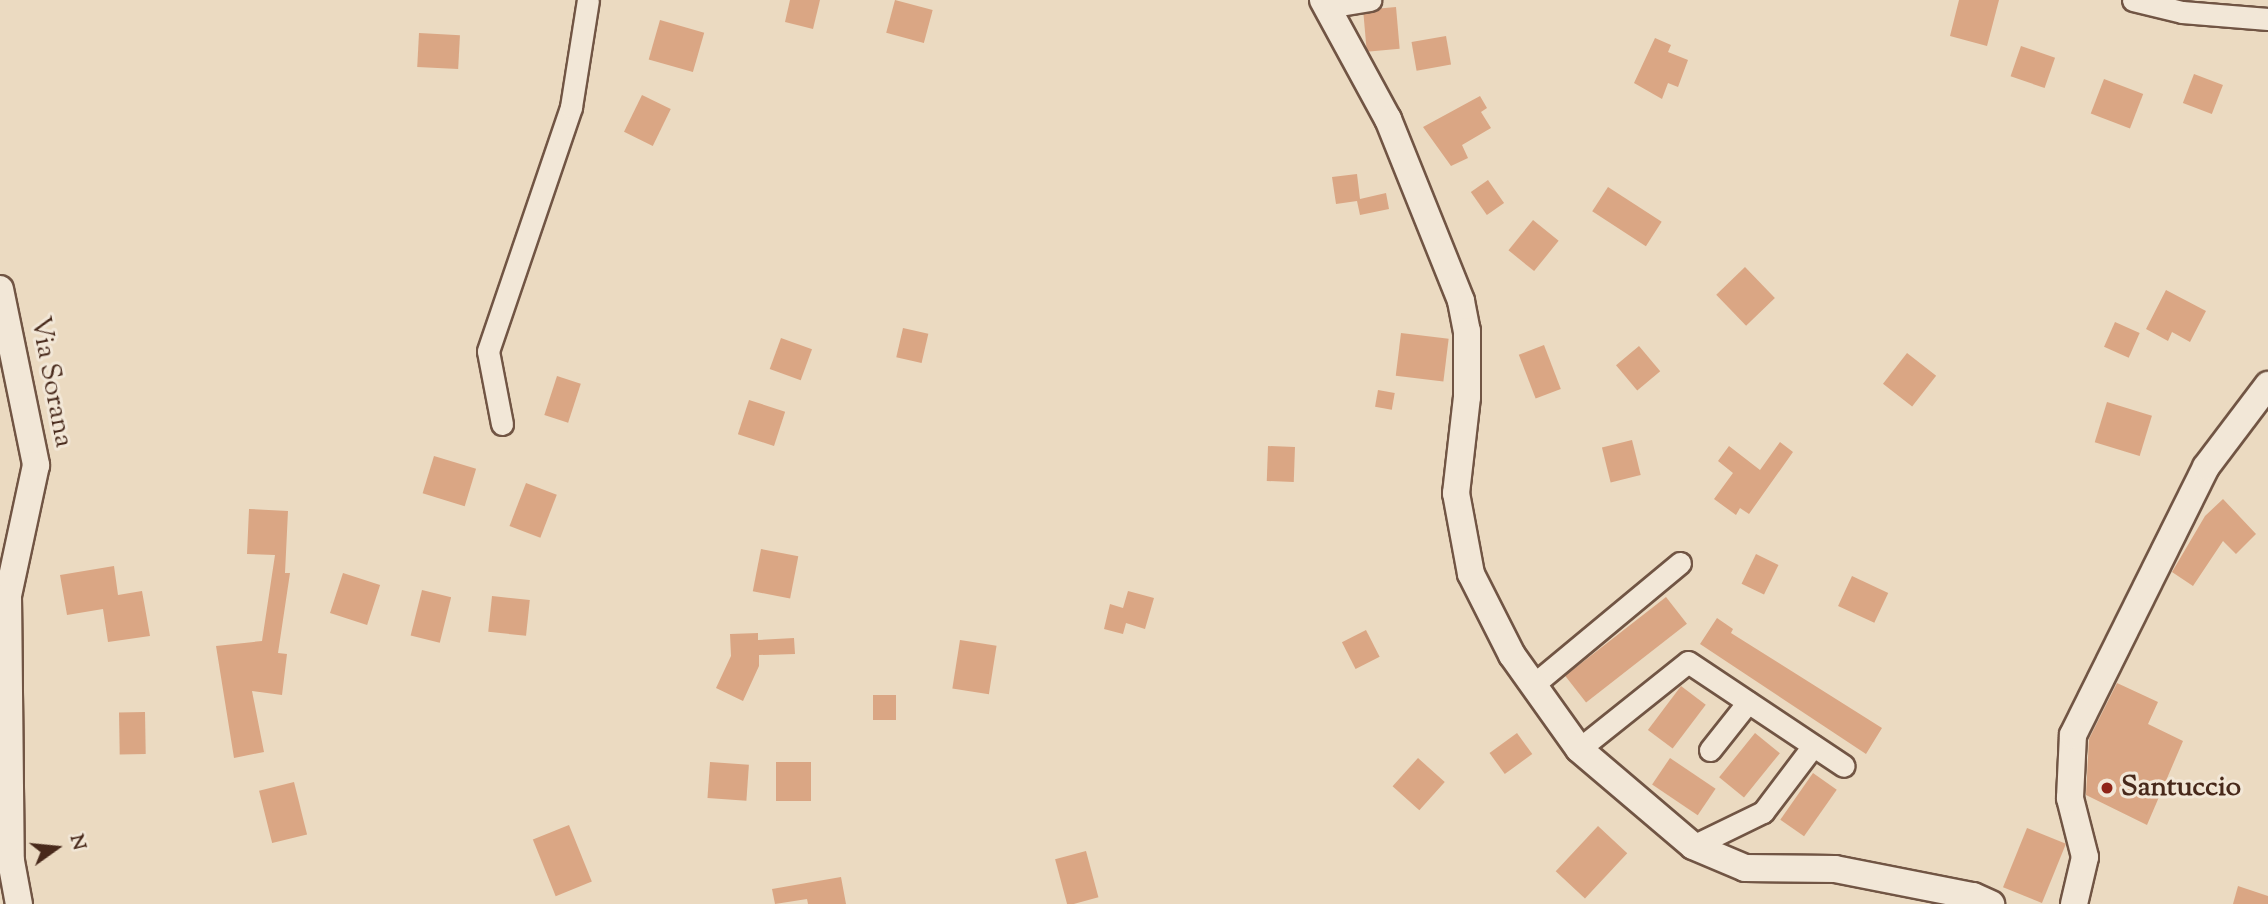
<!DOCTYPE html>
<style>
body{margin:0}
#map{position:relative;width:2268px;height:904px;overflow:hidden;background:#ebdac1;font-family:"Sorts Mill Goudy",serif}
div>[style]{position:absolute}
[style*='--x']{left:calc(var(--x)*1px);top:calc(var(--y)*1px);width:calc(var(--w)*1px);rotate:calc(var(--a)*1deg)}
.building>*{inset:0;background:#daa684;transform-origin:0 0}
.roads{filter:drop-shadow(2px 0 #715544) drop-shadow(-2px 0 #715544) drop-shadow(0 2px #715544) drop-shadow(0 -2px #715544)}
.minor>*{height:21px;margin:-10.5px;padding:0 10.5px;transform-origin:10.5px;border-radius:10.5px;background:#f2e7d7}
.tertiary>*{height:26px;margin:-13px;padding:0 13px;transform-origin:13px;border-radius:13px;background:#f2e7d7}
.dots>*{width:19px;height:19px;translate:-50% -50%;box-sizing:border-box;border:4px solid #f2e7d7;border-radius:50%}
span{translate:-50% -50%;white-space:nowrap;text-align:center;line-height:1.15;-webkit-text-stroke:6px #f2e7d7;paint-order:stroke}
.street-label{font-size:28px;color:#48291b}
.poi-label{font-size:28px;color:#48291b;font-weight:700}
.left{translate:0 -50%;text-align:left}
.north{position:absolute;left:21px;top:813px;width:70px;height:70px;-webkit-text-stroke:5px #f2e7d7;paint-order:stroke;rotate:75deg;font-size:19px;font-weight:700;line-height:28px;text-align:center;color:#48291b}
.north::after{content:'';display:block;margin:auto;width:24px;height:32px;background:#48291b;clip-path:polygon(50% 0,100% 100%,50% 72%,0 100%)}
</style>
<div id="map">
<div class="building">
<i style="clip-path:polygon(790px 0,820px 0,813px 29px,785px 22px)"></i>
<i style="left:895px;top:0;width:39px;height:34px;rotate:15deg"></i>
<i style="clip-path:polygon(1959px 0,1999px 0,1987px 46px,1950px 36px)"></i>
<i style="left:1396px;top:7px;width:42px;height:33px;rotate:85deg"></i>
<i style="left:660px;top:20px;width:46px;height:41px;rotate:16deg"></i>
<i style="left:419px;top:33px;width:41px;height:34px;rotate:3deg"></i>
<i style="left:1446px;top:36px;width:29px;height:35px;rotate:80deg"></i>
<i style="clip-path:polygon(1655px 38px,1671px 45px,1668px 52px,1688px 60px,1678px 87px,1668px 83px,1662px 99px,1634px 83px)"></i>
<i style="left:2021px;top:46px;width:36px;height:32px;rotate:19deg"></i>
<i style="left:2194px;top:74px;width:31px;height:31px;rotate:21deg"></i>
<i style="left:2104px;top:79px;width:42px;height:37px;rotate:21deg"></i>
<i style="left:642px;top:95px;width:32px;height:41px;rotate:26deg"></i>
<i style="clip-path:polygon(1480px 96px,1487px 108px,1481px 112px,1491px 128px,1462px 145px,1468px 158px,1451px 166px,1423px 127px)"></i>
<i style="clip-path:polygon(1357px 174px,1360px 199px,1386px 193px,1389px 209px,1360px 215px,1357px 201px,1336px 204px,1332px 177px)"></i>
<i style="left:1488px;top:180px;width:28px;height:21px;rotate:55deg"></i>
<i style="left:1608px;top:187px;width:64px;height:29px;rotate:33deg"></i>
<i style="left:1533px;top:220px;width:33px;height:39px;rotate:39deg"></i>
<i style="left:1745px;top:267px;width:43px;height:40px;rotate:46deg"></i>
<i style="clip-path:polygon(2166px 290px,2206px 311px,2190px 342px,2172px 332px,2168px 341px,2146px 329px)"></i>
<i style="left:2115px;top:322px;width:27px;height:27px;rotate:24deg"></i>
<i style="left:903px;top:328px;width:26px;height:30px;rotate:13deg"></i>
<i style="left:1401px;top:333px;width:48px;height:43px;rotate:7deg"></i>
<i style="left:781px;top:338px;width:33px;height:33px;rotate:20deg"></i>
<i style="left:1544px;top:345px;width:47px;height:27px;rotate:69deg"></i>
<i style="left:1639px;top:346px;width:33px;height:30px;rotate:50deg"></i>
<i style="left:1907px;top:353px;width:37px;height:39px;rotate:38deg"></i>
<i style="left:557px;top:376px;width:25px;height:41px;rotate:18deg"></i>
<i style="left:1378px;top:390px;width:17px;height:17px;rotate:10deg"></i>
<i style="left:749px;top:400px;width:38px;height:36px;rotate:18deg"></i>
<i style="left:2107px;top:402px;width:47px;height:42px;rotate:17deg"></i>
<i style="left:1632px;top:440px;width:36px;height:31px;rotate:76deg"></i>
<i style="clip-path:polygon(1780px 442px,1793px 452px,1749px 514px,1740px 508px,1736px 515px,1714px 499px,1733px 473px,1718px 461px,1729px 446px,1760px 470px)"></i>
<i style="left:1268px;top:446px;width:27px;height:35px;rotate:2deg"></i>
<i style="left:434px;top:456px;width:44px;height:39px;rotate:17deg"></i>
<i style="left:526px;top:483px;width:33px;height:46px;rotate:21deg"></i>
<i style="clip-path:polygon(2223px 499px,2256px 534px,2236px 554px,2223px 541px,2193px 586px,2172px 572px,2205px 516px)"></i>
<i style="clip-path:polygon(249px 509px,288px 511px,285px 573px,290px 573px,278px 653px,287px 654px,282px 695px,252px 691px,264px 752px,234px 758px,216px 646px,262px 641px,275px 555px,247px 554px)"></i>
<i style="left:761px;top:549px;width:38px;height:43px;rotate:11deg"></i>
<i style="left:1756px;top:554px;width:25px;height:33px;rotate:26deg"></i>
<i style="clip-path:polygon(114px 566px,118px 595px,142px 591px,150px 636px,108px 642px,103px 609px,67px 615px,60px 575px)"></i>
<i style="left:343px;top:573px;width:39px;height:42px;rotate:18deg"></i>
<i style="left:1852px;top:576px;width:40px;height:33px;rotate:25deg"></i>
<i style="left:422px;top:590px;width:30px;height:47px;rotate:14deg"></i>
<i style="clip-path:polygon(1128px 591px,1154px 598px,1145px 629px,1126px 623px,1123px 634px,1104px 629px,1110px 604px,1123px 608px)"></i>
<i style="left:492px;top:596px;width:38px;height:36px;rotate:6deg"></i>
<i style="left:1666px;top:597px;width:34px;height:128px;rotate:52deg"></i>
<i style="clip-path:polygon(1717px 618px,1733px 629px,1731px 633px,1882px 728px,1866px 754px,1700px 644px)"></i>
<i style="left:1366px;top:630px;width:30px;height:27px;rotate:63deg"></i>
<i style="clip-path:polygon(758px 633px,758px 640px,794px 638px,795px 654px,759px 655px,759px 666px,743px 701px,716px 688px,731px 656px,730px 634px)"></i>
<i style="left:960px;top:640px;width:37px;height:49px;rotate:9deg"></i>
<i style="clip-path:polygon(2117px 683px,2158px 702px,2148px 724px,2183px 741px,2147px 825px,2086px 795px,2089px 739px)"></i>
<i style="left:1681px;top:686px;width:31px;height:55px;rotate:37deg"></i>
<i style="left:896px;top:695px;width:25px;height:23px;rotate:90deg"></i>
<i style="left:145px;top:712px;width:42px;height:26px;rotate:89deg"></i>
<i style="left:1517px;top:733px;width:26px;height:34px;rotate:54deg"></i>
<i style="left:1755px;top:733px;width:32px;height:57px;rotate:39deg"></i>
<i style="left:1418px;top:758px;width:36px;height:38px;rotate:42deg"></i>
<i style="left:1670px;top:758px;width:55px;height:32px;rotate:34deg"></i>
<i style="left:710px;top:762px;width:39px;height:36px;rotate:4deg"></i>
<i style="left:776px;top:762px;width:35px;height:39px"></i>
<i style="left:1813px;top:773px;width:29px;height:57px;rotate:35deg"></i>
<i style="left:294px;top:782px;width:54px;height:36px;rotate:76deg"></i>
<i style="left:569px;top:825px;width:61px;height:39px;rotate:68deg"></i>
<i style="left:1598px;top:826px;width:40px;height:62px;rotate:43deg"></i>
<i style="left:2027px;top:828px;width:42px;height:64px;rotate:22deg"></i>
<i style="left:1086px;top:851px;width:48px;height:32px;rotate:75deg"></i>
<i style="clip-path:polygon(841px 877px,846px 904px,808px 904px,807px 899px,775px 904px,772px 889px)"></i>
<i style="clip-path:polygon(2238px 886px,2268px 896px,2268px 904px,2233px 904px)"></i>
</div>
<div class="roads">
<div class="minor">
<i style="--x:2133;--y:0;--w:50;--a:13.8"></i>
<i style="--x:2182;--y:12;--w:86;--a:4.7"></i>
<i style="--x:1328;--y:7;--w:43;--a:-9.5"></i>
<i style="--x:502;--y:424;--w:74;--a:-100.9"></i>
<i style="--x:488;--y:351;--w:258;--a:-71.2"></i>
<i style="--x:571;--y:107;--w:108;--a:-81"></i>
<i style="--x:1533;--y:685;--w:191;--a:-39.7"></i>
<i style="--x:1579;--y:749;--w:139;--a:-38.6"></i>
<i style="--x:1688;--y:662;--w:187;--a:33.7"></i>
<i style="--x:1710;--y:750;--w:61;--a:-51.6"></i>
<i style="--x:1693;--y:846;--w:78;--a:-25.9"></i>
<i style="--x:1763;--y:812;--w:83;--a:-52.9"></i>
</div>
<div class="tertiary">
<i style="--x:1323;--y:0;--w:136;--a:61.4"></i>
<i style="--x:1388;--y:119;--w:196;--a:68.1"></i>
<i style="--x:1461;--y:301;--w:31;--a:79"></i>
<i style="--x:1467;--y:331;--w:66;--a:90"></i>
<i style="--x:1467;--y:397;--w:97;--a:96.5"></i>
<i style="--x:1456;--y:493;--w:82;--a:79.5"></i>
<i style="--x:1471;--y:574;--w:91;--a:63.2"></i>
<i style="--x:1512;--y:655;--w:115;--a:54.5"></i>
<i style="--x:1579;--y:749;--w:150;--a:40.4"></i>
<i style="--x:1693;--y:846;--w:56;--a:22.9"></i>
<i style="--x:1745;--y:868;--w:90;--a:0.6"></i>
<i style="--x:1835;--y:869;--w:141;--a:11.1"></i>
<i style="--x:1973;--y:896;--w:20;--a:24"></i>
<i style="--x:0;--y:289;--w:180;--a:78.4"></i>
<i style="--x:36;--y:465;--w:134;--a:102.1"></i>
<i style="--x:8;--y:596;--w:265;--a:89.4"></i>
<i style="--x:11;--y:861;--w:44;--a:79.5"></i>
<i style="--x:2074;--y:904;--w:48;--a:-76.8"></i>
<i style="--x:2085;--y:857;--w:61;--a:-104.3"></i>
<i style="--x:2070;--y:798;--w:63;--a:-87.3"></i>
<i style="--x:2073;--y:735;--w:299;--a:-63.6"></i>
<i style="--x:2206;--y:467;--w:103;--a:-52.9"></i>
</div>
</div>
<div class="dots">
<i style="left:2107px;top:788px;background:#8f2418"></i>
</div>
<div class="street-label">
<span style="left:51px;top:382px;rotate:79deg">Via Sorana</span>
</div>
<div class="poi-label">
<span class="left" style="left:2121px;top:788px">Santuccio</span>
</div>
<div class="north">N</div>
</div>
